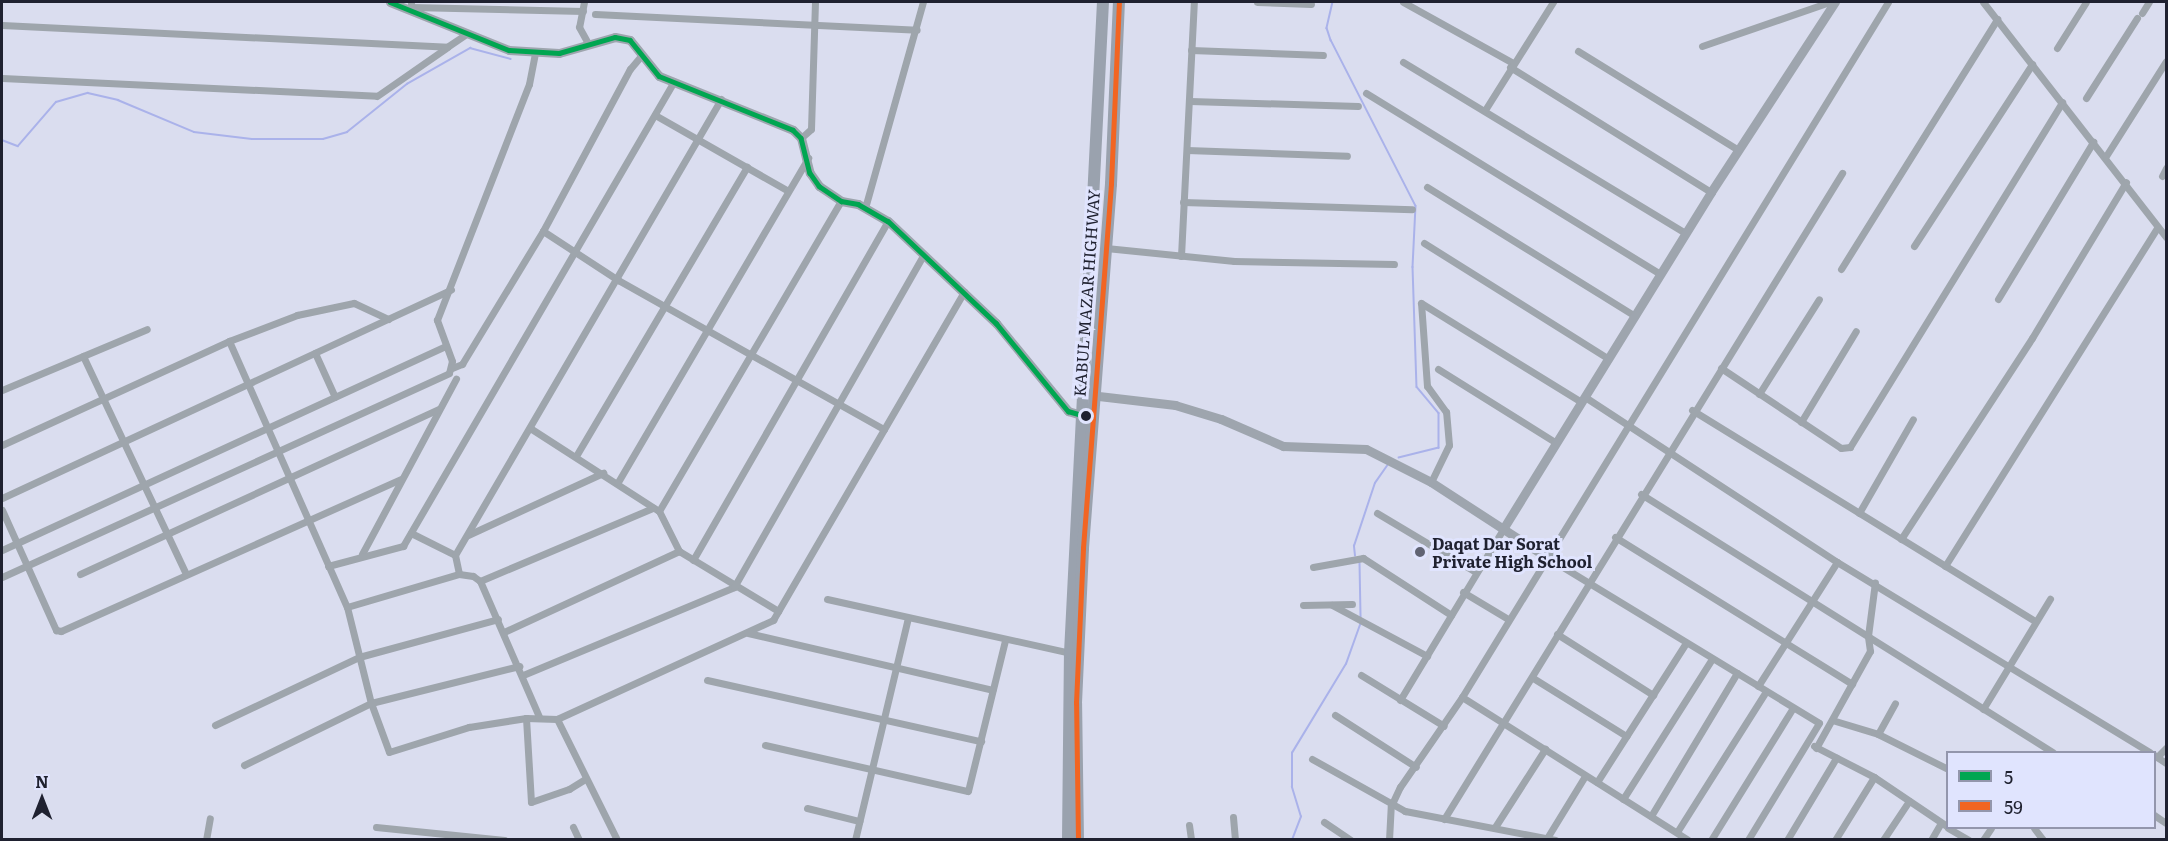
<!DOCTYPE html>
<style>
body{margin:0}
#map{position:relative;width:2168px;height:841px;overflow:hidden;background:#daddef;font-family:Literata,serif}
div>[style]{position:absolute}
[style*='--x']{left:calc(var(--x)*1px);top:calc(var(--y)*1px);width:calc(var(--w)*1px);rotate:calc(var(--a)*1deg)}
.stream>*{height:1.5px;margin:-0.75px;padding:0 0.75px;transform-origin:0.75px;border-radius:0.75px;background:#aab2ea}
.street>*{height:7px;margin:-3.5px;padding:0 3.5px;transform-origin:3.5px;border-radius:3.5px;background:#9ea5ac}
.secondary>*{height:9px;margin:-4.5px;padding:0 4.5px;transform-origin:4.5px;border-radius:4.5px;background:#9ea5ae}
.highway>*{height:12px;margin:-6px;padding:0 6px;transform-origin:6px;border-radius:6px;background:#9aa2ae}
.bus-1>*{height:4.5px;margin:-2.25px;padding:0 2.25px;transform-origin:2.25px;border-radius:2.25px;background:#00a651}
.bus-2>*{height:4.5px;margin:-2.25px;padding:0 2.25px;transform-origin:2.25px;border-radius:2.25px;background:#f26522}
.dots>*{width:16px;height:16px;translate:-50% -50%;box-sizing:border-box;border:3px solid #e0e4fe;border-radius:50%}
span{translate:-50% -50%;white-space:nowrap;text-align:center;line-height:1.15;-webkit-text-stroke:6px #e0e4fe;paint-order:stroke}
.street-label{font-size:16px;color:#1f2130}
.poi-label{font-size:16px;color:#1f2130;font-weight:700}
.left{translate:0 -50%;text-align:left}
.frame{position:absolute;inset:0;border:3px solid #1f2130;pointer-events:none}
.legend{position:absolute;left:1946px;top:751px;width:210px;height:78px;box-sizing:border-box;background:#e0e4fe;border:2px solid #9396ac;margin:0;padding:8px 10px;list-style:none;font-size:18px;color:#1f2130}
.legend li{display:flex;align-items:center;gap:12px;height:30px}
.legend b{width:30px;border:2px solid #9396ac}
.north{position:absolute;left:12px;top:769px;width:60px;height:60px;-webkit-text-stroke:4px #e0e4fe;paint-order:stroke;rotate:0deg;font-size:16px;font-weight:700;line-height:24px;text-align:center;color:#1f2130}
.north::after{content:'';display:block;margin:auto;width:21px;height:27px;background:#1f2130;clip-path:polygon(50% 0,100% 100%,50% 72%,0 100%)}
</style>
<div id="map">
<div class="stream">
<i style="--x:1333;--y:2;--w:27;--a:103"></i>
<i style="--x:1327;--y:28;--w:13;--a:72"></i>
<i style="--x:1331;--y:40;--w:186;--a:62.9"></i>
<i style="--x:1416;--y:206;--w:61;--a:92.8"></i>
<i style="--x:1413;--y:267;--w:120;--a:88.1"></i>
<i style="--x:1417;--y:387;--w:34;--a:50"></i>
<i style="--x:1439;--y:413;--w:35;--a:90"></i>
<i style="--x:1439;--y:448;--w:41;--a:166"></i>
<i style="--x:2;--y:140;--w:17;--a:21"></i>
<i style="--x:18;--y:146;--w:58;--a:-49.2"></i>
<i style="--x:56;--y:102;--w:33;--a:-16"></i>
<i style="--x:88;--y:93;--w:31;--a:13"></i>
<i style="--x:118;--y:100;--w:82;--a:22.8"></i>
<i style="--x:194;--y:132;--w:58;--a:6.9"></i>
<i style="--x:252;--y:139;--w:71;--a:0"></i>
<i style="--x:323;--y:139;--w:25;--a:-16"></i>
<i style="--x:347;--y:132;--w:77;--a:-38.7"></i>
<i style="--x:407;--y:84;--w:73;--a:-29.7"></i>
<i style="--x:470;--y:48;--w:42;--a:15"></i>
<i style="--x:1355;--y:556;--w:10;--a:-96"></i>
<i style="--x:1354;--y:546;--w:66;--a:-71.6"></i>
<i style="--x:1375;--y:483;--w:21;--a:-55"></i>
<i style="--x:1360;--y:563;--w:54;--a:88.9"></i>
<i style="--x:1292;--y:840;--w:25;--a:-69"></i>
<i style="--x:1301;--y:817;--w:31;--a:-107"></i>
<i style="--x:1292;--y:787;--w:34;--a:-90"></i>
<i style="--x:1292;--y:753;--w:104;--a:-58.8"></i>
<i style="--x:1346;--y:664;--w:45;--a:-70.3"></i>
</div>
<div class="street">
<i style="--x:411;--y:2;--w:5;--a:90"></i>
<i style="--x:411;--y:7;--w:172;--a:1.3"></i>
<i style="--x:584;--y:2;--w:25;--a:101"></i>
<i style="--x:579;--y:27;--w:18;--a:61"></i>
<i style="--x:1257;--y:2;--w:54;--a:2.1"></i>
<i style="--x:1403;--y:2;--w:126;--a:29"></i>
<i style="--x:1983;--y:2;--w:298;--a:52.1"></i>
<i style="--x:2142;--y:13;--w:13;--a:-58"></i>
<i style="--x:595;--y:14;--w:322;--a:2.8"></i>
<i style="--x:2;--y:25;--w:446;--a:2.8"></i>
<i style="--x:447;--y:47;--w:23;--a:-34"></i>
<i style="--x:1702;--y:46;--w:135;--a:-19"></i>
<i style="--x:2057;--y:48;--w:54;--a:-57.8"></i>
<i style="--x:1191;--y:50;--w:132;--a:2.2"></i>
<i style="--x:1578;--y:51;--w:188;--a:31.7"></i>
<i style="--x:1403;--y:62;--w:330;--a:31.2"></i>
<i style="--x:1510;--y:67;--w:237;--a:31.9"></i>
<i style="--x:2;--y:78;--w:375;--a:2.7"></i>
<i style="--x:377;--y:96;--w:84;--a:-34.8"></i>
<i style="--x:1366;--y:93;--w:345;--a:31.6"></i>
<i style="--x:2086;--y:98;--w:95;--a:-57.5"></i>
<i style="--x:1190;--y:101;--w:168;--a:1.7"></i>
<i style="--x:1485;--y:110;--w:128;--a:-57.8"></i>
<i style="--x:655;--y:115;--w:153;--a:29.7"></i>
<i style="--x:801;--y:138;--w:13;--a:-42"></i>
<i style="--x:811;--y:129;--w:127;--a:-88.2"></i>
<i style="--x:1187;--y:150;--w:160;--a:2.1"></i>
<i style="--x:2106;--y:156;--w:112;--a:-57.7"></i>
<i style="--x:2162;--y:176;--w:9;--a:-63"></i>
<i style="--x:1427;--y:187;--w:245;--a:31.8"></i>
<i style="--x:1183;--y:202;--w:229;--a:1.8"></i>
<i style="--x:865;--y:208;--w:214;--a:-74.3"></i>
<i style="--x:543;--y:231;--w:90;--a:33.2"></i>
<i style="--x:618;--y:280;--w:305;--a:29.3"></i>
<i style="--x:1424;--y:243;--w:218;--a:32.1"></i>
<i style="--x:1914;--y:246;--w:217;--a:-57"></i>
<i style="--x:1106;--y:248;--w:129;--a:5.8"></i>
<i style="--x:1234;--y:261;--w:160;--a:1.1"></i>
<i style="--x:1181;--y:256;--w:254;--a:-87.1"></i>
<i style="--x:1841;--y:269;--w:295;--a:-58"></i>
<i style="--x:1998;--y:299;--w:184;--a:-58.8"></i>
<i style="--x:229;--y:341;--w:291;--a:66.1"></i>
<i style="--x:347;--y:607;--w:99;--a:76"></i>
<i style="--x:371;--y:703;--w:52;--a:69.8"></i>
<i style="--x:389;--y:752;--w:84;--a:-17.4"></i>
<i style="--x:469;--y:727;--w:58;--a:-9"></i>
<i style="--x:526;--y:718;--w:31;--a:2"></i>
<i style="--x:557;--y:719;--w:238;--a:-24.6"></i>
<i style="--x:773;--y:620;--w:380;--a:-59.8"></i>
<i style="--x:315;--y:353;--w:48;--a:65.6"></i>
<i style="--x:83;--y:356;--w:241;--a:64.7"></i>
<i style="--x:452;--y:368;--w:11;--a:-22"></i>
<i style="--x:462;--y:364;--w:156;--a:-58.7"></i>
<i style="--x:543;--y:231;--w:184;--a:-61.8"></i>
<i style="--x:630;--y:69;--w:17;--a:-50"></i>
<i style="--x:1721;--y:368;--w:144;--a:33.7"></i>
<i style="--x:1841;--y:448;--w:9;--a:-6"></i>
<i style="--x:1850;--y:447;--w:405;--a:-58.4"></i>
<i style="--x:1438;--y:369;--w:138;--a:32"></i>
<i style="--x:2;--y:390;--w:157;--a:-22.8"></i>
<i style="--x:1759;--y:394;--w:112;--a:-57.7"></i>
<i style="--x:1585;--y:397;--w:301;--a:33.2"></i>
<i style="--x:1837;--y:562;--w:366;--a:31.3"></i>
<i style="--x:1692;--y:410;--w:403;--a:31.6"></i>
<i style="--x:1801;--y:422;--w:106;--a:-58.9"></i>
<i style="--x:530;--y:428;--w:153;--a:32.8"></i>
<i style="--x:659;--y:511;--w:45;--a:63.4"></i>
<i style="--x:679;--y:551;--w:116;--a:31.2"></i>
<i style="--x:2;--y:445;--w:250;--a:-24.6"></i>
<i style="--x:229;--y:341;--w:73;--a:-20.9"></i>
<i style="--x:297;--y:315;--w:58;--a:-11.9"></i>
<i style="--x:354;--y:303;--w:38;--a:25"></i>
<i style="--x:576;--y:456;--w:336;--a:-59.4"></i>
<i style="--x:618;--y:482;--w:376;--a:-59.6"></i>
<i style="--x:1431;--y:482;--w:41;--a:-64.1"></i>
<i style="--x:1449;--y:445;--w:33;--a:-95"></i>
<i style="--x:1446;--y:412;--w:32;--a:-126"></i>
<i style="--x:1427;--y:386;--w:83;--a:-94.1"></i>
<i style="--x:1421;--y:303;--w:188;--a:31.7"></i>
<i style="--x:1641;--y:494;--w:486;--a:32.1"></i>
<i style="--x:2;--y:498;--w:495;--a:-24.9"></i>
<i style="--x:2;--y:510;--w:132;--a:65.8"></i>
<i style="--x:56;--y:630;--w:5;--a:11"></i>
<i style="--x:61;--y:631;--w:372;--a:-24.1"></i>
<i style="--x:659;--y:511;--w:359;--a:-59.6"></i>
<i style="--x:1377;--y:513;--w:115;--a:30.8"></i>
<i style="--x:1859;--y:513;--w:108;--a:-60.1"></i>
<i style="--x:411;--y:533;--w:49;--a:26.6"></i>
<i style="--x:455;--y:555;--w:19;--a:78"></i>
<i style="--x:468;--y:535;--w:149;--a:-24.7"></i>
<i style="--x:1615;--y:537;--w:279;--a:31.8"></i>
<i style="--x:1901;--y:539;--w:240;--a:-56.9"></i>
<i style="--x:2032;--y:338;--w:182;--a:-58.9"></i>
<i style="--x:2;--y:550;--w:488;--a:-24.7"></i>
<i style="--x:362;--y:554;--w:199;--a:-61.8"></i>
<i style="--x:455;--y:555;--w:528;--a:-59.74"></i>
<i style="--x:1548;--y:558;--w:317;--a:31.3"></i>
<i style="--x:1819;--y:723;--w:137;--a:121.3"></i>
<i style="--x:693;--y:560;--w:391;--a:-60.1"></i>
<i style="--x:328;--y:566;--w:78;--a:-14.9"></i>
<i style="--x:403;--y:546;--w:536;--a:-59.75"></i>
<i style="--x:1945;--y:566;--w:400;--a:-57.9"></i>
<i style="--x:1313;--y:567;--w:51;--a:-10.2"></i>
<i style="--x:1363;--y:558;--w:105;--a:32.9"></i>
<i style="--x:80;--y:574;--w:395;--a:-24.7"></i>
<i style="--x:2;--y:577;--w:491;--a:-24.5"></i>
<i style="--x:449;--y:373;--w:12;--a:-76"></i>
<i style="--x:452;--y:361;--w:44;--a:-110.1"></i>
<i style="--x:437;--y:320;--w:253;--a:-68.7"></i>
<i style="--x:529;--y:84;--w:33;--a:-79"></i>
<i style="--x:480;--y:581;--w:188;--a:-22.9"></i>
<i style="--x:1463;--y:592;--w:52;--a:31"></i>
<i style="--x:827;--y:599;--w:249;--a:12.5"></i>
<i style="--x:1303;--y:605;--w:49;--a:-1.2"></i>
<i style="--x:1332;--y:605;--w:108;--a:28.2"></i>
<i style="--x:347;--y:607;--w:117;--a:-16.4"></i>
<i style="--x:459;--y:574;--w:14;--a:8"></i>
<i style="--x:473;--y:576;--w:9;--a:36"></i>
<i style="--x:480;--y:581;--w:148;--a:66.5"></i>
<i style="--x:504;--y:632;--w:193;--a:-24.8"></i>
<i style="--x:748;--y:633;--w:251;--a:13.1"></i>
<i style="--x:1557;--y:634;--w:114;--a:32.4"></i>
<i style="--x:523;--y:675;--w:229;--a:-22.6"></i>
<i style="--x:734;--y:587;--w:383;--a:-60.3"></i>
<i style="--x:1361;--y:675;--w:97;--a:31.6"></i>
<i style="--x:1533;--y:678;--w:110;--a:31.9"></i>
<i style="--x:707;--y:680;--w:281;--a:12.6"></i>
<i style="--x:1758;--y:686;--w:147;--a:-57.5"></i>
<i style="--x:1462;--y:697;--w:267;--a:32.3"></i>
<i style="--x:1400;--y:700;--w:200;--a:-58.9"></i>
<i style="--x:1983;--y:709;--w:129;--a:-58.7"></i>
<i style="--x:1335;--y:715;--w:96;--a:32.7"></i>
<i style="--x:526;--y:718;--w:84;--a:86.6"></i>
<i style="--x:531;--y:802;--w:40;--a:-18.9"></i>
<i style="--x:569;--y:789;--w:19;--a:-32"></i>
<i style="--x:557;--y:719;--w:135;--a:63.6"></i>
<i style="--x:1832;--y:720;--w:48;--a:16.9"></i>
<i style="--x:1878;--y:734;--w:78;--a:26.6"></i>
<i style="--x:215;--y:725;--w:159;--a:-25.3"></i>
<i style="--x:359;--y:657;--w:144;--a:-15.3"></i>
<i style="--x:1878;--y:734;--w:35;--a:-61"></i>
<i style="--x:765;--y:745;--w:208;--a:12.8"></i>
<i style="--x:968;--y:791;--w:155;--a:-76.2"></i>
<i style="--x:1814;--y:746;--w:68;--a:27.3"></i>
<i style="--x:1874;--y:777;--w:89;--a:34"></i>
<i style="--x:1816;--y:748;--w:111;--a:-60.9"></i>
<i style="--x:1870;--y:651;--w:15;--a:-98"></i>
<i style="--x:1868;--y:636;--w:54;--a:-82.6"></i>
<i style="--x:2154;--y:755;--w:14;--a:34"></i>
<i style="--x:2157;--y:757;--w:13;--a:-45"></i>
<i style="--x:1312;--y:759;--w:107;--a:29.2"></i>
<i style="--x:1405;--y:811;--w:153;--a:10.9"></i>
<i style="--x:244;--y:765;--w:141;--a:-26"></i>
<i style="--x:371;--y:703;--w:153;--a:-14"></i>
<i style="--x:1597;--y:782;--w:165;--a:-57.4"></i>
<i style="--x:1623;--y:799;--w:166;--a:-57.6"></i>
<i style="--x:807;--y:808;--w:54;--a:14"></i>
<i style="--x:2154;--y:815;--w:14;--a:34"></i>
<i style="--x:1651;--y:816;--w:167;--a:-59"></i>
<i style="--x:1233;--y:817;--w:23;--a:85"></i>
<i style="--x:1444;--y:819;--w:759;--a:-58.36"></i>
<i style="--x:1324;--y:822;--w:32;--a:34"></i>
<i style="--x:1189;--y:825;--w:15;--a:82"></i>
<i style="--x:376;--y:827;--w:129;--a:5.8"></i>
<i style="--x:573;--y:827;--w:14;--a:65"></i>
<i style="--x:1495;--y:827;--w:93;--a:-57.3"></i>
<i style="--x:1948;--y:828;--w:24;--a:30"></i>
<i style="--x:2034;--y:828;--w:15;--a:53"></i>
<i style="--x:1677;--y:832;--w:165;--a:-57.7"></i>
<i style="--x:1547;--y:838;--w:73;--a:-58.5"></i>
<i style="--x:206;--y:840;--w:22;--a:-80"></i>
<i style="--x:855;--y:840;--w:228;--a:-76.6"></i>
<i style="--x:1389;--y:840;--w:34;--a:-87"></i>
<i style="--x:1391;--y:806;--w:21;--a:-65"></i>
<i style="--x:1400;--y:787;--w:109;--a:-55.4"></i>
<i style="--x:1462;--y:697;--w:815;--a:-58.49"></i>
<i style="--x:1711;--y:840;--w:155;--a:-58.2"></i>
<i style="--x:1787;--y:840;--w:96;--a:-59.1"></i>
<i style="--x:1835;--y:840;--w:74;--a:-58.2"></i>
<i style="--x:1883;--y:840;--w:47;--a:-56.3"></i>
<i style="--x:1931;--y:840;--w:20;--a:-60"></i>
<i style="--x:1983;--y:840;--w:14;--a:-56"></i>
</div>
<div class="secondary">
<i style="--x:390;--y:2;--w:128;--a:22"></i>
<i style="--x:509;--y:50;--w:50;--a:3.4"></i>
<i style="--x:559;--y:53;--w:58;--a:-15.9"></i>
<i style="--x:615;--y:37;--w:15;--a:11"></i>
<i style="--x:630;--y:40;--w:46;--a:51.1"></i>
<i style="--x:659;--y:76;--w:144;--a:21.9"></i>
<i style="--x:793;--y:130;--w:11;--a:45"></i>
<i style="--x:801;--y:138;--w:36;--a:76"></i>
<i style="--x:810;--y:173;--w:16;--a:55"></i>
<i style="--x:819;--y:186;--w:27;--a:34"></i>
<i style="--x:841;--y:201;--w:17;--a:10"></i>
<i style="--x:858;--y:204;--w:34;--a:30"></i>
<i style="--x:888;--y:221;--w:149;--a:43.4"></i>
<i style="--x:996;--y:323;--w:114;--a:50.7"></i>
<i style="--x:1068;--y:411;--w:21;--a:17"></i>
<i style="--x:1090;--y:395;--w:86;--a:6.7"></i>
<i style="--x:1175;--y:405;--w:48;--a:16.9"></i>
<i style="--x:1221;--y:419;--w:68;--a:23.5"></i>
<i style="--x:1283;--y:446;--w:83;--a:2.1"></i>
<i style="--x:1366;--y:449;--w:73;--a:26.9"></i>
<i style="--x:1431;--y:482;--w:140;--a:33"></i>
<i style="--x:1503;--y:529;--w:396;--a:-58.3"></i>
<i style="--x:1711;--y:192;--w:227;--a:-56.9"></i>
</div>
<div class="highway">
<i style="--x:1068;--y:840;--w:187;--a:-89.4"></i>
<i style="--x:1070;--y:653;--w:652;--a:-87.1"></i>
<i style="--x:1078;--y:840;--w:137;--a:-90.8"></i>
<i style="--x:1076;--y:703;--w:155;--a:-87.4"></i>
<i style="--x:1083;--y:548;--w:365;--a:-85.6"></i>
<i style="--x:1111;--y:184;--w:182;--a:-87.5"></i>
</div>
<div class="bus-1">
<i style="--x:390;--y:2;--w:128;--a:22"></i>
<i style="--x:509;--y:50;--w:50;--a:3.4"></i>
<i style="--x:559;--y:53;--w:58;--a:-15.9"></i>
<i style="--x:615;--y:37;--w:15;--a:11"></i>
<i style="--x:630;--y:40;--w:46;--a:51.1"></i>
<i style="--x:659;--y:76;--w:144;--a:21.9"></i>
<i style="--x:793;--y:130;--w:11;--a:45"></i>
<i style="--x:801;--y:138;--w:36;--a:76"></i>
<i style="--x:810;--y:173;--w:16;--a:55"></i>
<i style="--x:819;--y:186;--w:27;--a:34"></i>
<i style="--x:841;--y:201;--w:17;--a:10"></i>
<i style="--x:858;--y:204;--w:34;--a:30"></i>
<i style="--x:888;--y:221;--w:149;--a:43.4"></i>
<i style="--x:996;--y:323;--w:114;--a:50.7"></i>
<i style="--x:1068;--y:411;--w:26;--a:16"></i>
</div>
<div class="bus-2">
<i style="--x:1078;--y:840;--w:137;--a:-90.8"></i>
<i style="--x:1076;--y:703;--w:155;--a:-87.4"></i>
<i style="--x:1083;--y:548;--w:365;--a:-85.6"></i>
<i style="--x:1111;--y:184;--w:182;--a:-87.5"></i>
</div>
<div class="dots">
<i style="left:1086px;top:416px;background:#1f2130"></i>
<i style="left:1420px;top:552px;background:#606373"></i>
</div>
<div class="street-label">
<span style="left:1086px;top:293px;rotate:-86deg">KABUL MAZAR HIGHWAY</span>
</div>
<div class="poi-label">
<span class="left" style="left:1432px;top:552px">Daqat Dar Sorat<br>Private High School</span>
</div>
<div class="frame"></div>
<ul class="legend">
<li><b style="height:8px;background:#00a651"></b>5</li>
<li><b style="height:8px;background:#f26522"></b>59</li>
</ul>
<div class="north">N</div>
</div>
